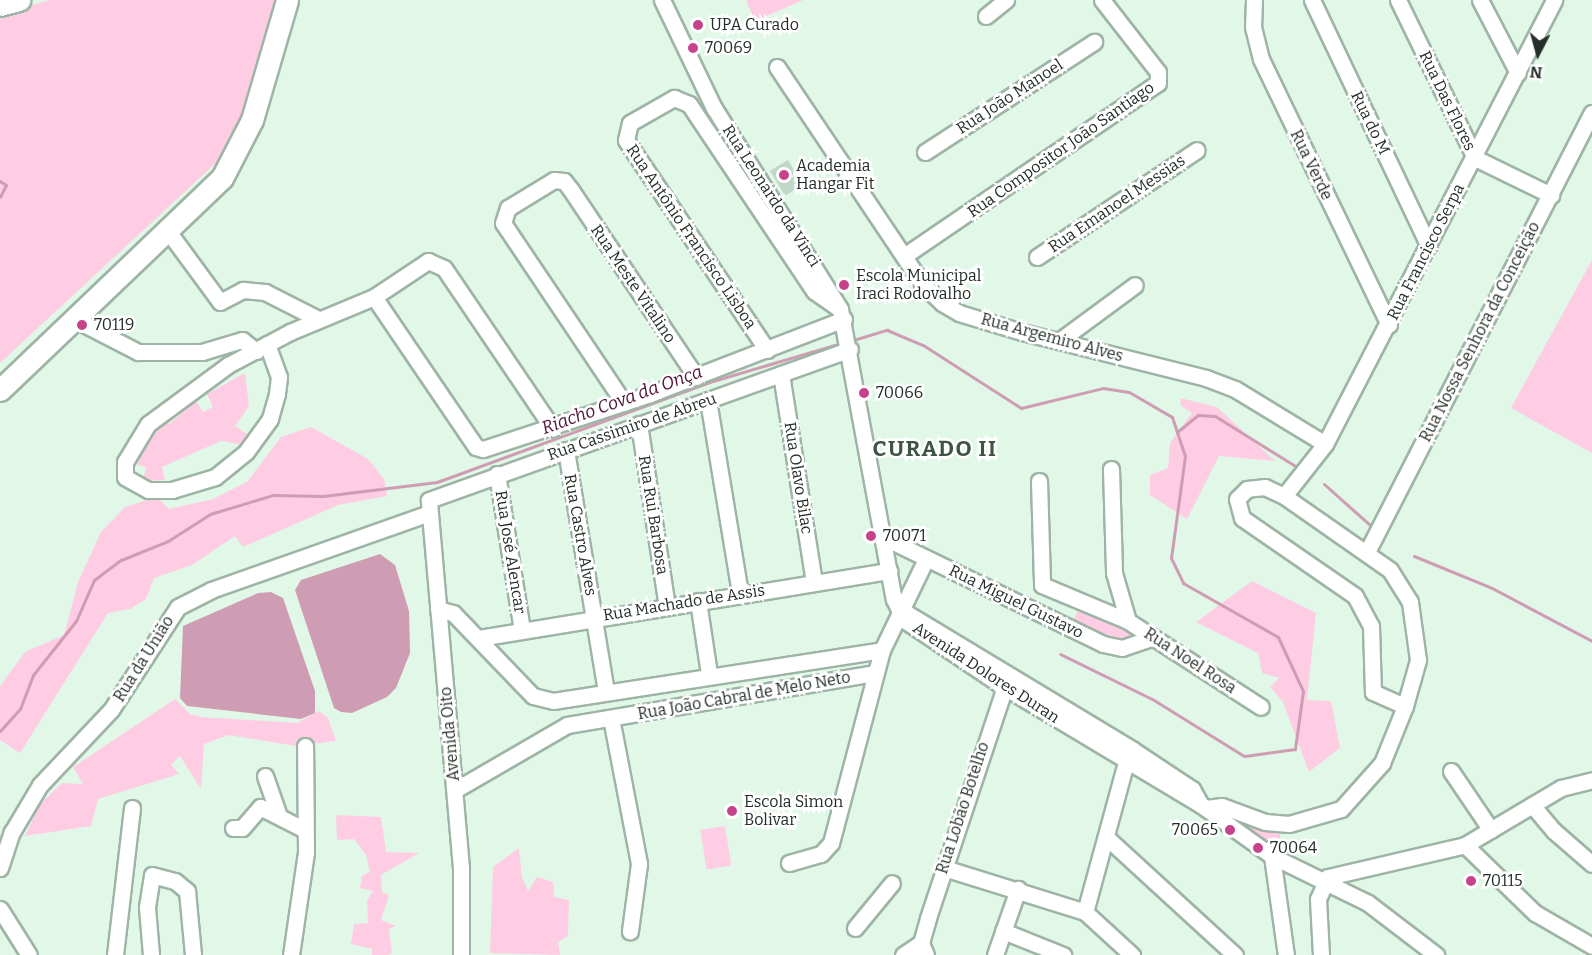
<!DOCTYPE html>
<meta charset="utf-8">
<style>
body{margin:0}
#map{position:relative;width:1592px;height:955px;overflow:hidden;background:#e1f8e8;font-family:Bitter,serif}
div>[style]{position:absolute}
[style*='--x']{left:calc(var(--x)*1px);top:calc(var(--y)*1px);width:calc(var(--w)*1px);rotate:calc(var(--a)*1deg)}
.green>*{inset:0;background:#fecde3;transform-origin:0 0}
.water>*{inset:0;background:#cf9db3}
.stream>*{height:3px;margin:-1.5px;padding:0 1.5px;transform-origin:1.5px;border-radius:1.5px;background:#cf9db3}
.building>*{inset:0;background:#c1d7c8;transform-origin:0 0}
.roads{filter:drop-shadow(2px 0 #9eb4a5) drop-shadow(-2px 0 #9eb4a5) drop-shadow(0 2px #9eb4a5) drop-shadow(0 -2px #9eb4a5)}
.minor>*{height:15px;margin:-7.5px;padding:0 7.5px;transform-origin:7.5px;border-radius:7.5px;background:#fff}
.highway>*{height:21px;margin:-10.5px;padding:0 10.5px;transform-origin:10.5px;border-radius:10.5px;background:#fff}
.dots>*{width:16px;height:16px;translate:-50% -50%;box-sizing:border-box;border:3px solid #fff;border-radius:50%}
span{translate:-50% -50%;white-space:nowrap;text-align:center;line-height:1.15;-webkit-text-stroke:5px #fff;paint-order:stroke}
.poi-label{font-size:16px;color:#242d27}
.left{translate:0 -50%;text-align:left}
.right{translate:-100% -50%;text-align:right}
.street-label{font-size:16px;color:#242d27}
.water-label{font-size:18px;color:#501535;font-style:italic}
.district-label{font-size:22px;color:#3f5346;font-weight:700;letter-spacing:1.5px}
.north{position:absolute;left:1508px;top:24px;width:60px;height:60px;-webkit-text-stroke:4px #fff;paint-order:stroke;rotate:186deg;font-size:16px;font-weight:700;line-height:24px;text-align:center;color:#242d27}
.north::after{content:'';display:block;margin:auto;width:21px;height:27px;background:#242d27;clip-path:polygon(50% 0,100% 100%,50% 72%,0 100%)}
</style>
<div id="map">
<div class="green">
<i style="clip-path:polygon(50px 0,279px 0,258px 85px,231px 149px,0 363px,0 14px)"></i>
<i style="clip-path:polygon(746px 0,803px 0,755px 21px)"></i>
<i style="clip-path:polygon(1592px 260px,1592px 453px,1511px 408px)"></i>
<i style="clip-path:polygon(245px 373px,249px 406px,235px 426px,250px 436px,243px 445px,221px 441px,162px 467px,165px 480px,143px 481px,146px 467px,138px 465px,137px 455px,145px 449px,144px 440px,157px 420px,169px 424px,196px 401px,203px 412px,213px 407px,207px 394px)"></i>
<i style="clip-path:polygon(1180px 398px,1217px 407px,1275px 461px,1219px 456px,1187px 519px,1150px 495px,1150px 475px,1168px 468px,1170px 443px,1192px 413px,1181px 406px)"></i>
<i style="clip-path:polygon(311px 427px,368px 459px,384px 479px,387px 496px,338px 505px,243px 547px,235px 536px,192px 565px,154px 578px,146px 599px,130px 609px,108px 613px,20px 753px,0 740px,0 686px,25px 652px,64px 635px,78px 582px,101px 532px,125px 507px,157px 497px,169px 509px,213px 499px,247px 482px,281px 437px)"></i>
<i style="clip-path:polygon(1252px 581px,1316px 613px,1307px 700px,1331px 701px,1340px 748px,1309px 772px,1283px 702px,1270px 687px,1279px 678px,1262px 673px,1258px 653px,1196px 622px)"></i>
<i style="clip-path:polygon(1079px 608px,1121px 625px,1136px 634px,1134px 641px,1115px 641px,1072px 623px)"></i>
<i style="clip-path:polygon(175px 699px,190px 714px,201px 717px,297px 723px,319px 711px,328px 718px,336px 741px,296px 746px,228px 735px,204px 744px,201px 789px,180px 756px,171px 765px,179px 774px,98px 799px,91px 826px,25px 836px,40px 804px,62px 783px,83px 784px,73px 767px)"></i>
<i style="clip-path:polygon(336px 815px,381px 817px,386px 852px,419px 853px,381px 875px,382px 892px,389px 895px,381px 920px,396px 926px,389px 929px,392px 953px,388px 955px,372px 955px,372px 949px,351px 944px,354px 924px,368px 923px,367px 900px,373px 891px,360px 888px,362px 876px,370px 872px,366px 855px,354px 839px,337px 840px)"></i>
<i style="clip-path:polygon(1229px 819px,1281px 827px,1278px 855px)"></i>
<i style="left:725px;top:826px;width:40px;height:25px;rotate:81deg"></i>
<i style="clip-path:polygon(519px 848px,522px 877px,528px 891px,537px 877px,553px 882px,554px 897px,569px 900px,568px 936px,558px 942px,560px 955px,490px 953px,493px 867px)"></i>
</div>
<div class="water">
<i style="clip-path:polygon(380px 554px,395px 565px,409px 611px,410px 653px,396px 688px,387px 697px,352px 713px,341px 712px,334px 708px,295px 590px,301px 580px)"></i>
<i style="clip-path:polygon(258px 593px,271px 592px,283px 598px,315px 691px,315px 713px,301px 719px,187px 706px,180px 698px,183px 626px)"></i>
</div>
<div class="stream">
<i style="--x:0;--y:181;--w:7;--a:34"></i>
<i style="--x:6;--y:185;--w:13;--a:117"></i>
<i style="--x:850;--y:341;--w:39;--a:-17"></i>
<i style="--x:887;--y:330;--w:39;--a:23"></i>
<i style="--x:923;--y:345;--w:117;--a:32.7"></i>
<i style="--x:1021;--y:408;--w:84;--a:-13.7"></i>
<i style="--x:1103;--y:388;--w:26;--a:9"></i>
<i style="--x:1129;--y:392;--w:50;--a:30.2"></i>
<i style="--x:1172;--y:417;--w:41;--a:71.6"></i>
<i style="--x:1185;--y:456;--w:103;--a:97.8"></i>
<i style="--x:1171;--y:558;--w:28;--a:64"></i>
<i style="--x:1183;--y:583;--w:109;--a:29.6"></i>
<i style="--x:1278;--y:637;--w:60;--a:65.2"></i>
<i style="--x:1303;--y:691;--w:59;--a:97.9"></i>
<i style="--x:1295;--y:749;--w:51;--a:172.2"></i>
<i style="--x:1244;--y:756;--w:108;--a:-148.2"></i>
<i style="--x:1152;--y:699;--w:102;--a:-153.9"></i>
<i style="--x:1177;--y:432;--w:27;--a:-39"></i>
<i style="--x:1198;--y:415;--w:17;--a:3"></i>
<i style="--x:1215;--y:416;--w:97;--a:31.9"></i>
<i style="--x:1324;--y:484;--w:63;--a:41.8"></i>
<i style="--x:1414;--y:556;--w:84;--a:22.3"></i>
<i style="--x:1492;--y:588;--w:113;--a:27.9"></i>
<i style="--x:0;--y:731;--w:30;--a:-48"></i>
<i style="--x:20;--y:709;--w:36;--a:-69"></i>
<i style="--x:33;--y:675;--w:69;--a:-51.5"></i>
<i style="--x:76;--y:621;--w:45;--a:-66.3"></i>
<i style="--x:94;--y:580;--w:34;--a:-37"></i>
<i style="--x:121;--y:560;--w:51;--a:-22"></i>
<i style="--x:168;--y:541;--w:50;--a:-32.7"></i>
<i style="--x:210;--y:514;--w:66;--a:-16.8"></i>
<i style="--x:273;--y:495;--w:50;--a:1.1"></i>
<i style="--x:323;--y:496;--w:115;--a:-7"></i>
<i style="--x:437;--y:482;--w:294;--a:-20.1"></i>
<i style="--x:713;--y:381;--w:134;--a:-16.5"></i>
</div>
<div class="building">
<i style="left:788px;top:160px;width:29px;height:21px;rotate:59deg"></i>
</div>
<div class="roads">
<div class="minor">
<i style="--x:662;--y:0;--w:120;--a:64.3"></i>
<i style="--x:714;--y:108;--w:237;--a:57.9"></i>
<i style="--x:840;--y:309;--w:295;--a:79.5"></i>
<i style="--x:894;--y:599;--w:23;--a:65"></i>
<i style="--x:904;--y:620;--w:120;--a:33.8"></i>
<i style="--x:1004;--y:687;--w:230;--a:30.9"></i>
<i style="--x:1201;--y:805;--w:87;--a:35.7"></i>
<i style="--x:1272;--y:856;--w:107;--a:26.1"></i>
<i style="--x:1368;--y:903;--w:86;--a:37.4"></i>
<i style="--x:1254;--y:0;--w:27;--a:92"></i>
<i style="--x:1253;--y:27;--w:33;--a:76"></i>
<i style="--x:1261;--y:59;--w:295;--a:64.3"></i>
<i style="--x:1312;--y:0;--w:272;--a:64.6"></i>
<i style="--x:1398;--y:0;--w:176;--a:64"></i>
<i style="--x:1475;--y:158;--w:85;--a:26"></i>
<i style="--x:1480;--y:0;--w:82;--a:62.5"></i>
<i style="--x:986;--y:16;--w:26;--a:-39"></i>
<i style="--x:777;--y:67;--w:262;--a:56.2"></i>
<i style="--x:923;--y:285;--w:26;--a:43"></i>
<i style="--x:942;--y:303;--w:20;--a:30"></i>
<i style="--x:959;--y:313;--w:66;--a:16.8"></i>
<i style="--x:1022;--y:332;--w:190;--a:14"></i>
<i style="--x:1206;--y:378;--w:31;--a:21"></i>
<i style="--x:1235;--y:389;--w:105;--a:31.4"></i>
<i style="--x:925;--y:152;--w:202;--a:-33.1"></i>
<i style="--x:173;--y:238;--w:79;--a:53.7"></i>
<i style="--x:220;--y:302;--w:26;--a:-28"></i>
<i style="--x:243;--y:290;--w:22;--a:5"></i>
<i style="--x:265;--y:292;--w:59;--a:27"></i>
<i style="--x:904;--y:256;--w:307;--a:-34.3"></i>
<i style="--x:1158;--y:83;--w:11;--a:-90"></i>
<i style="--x:1158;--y:72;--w:91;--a:-127.9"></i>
<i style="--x:1037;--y:257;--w:192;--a:-33.8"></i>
<i style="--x:374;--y:297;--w:181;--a:55.8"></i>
<i style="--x:476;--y:447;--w:7;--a:16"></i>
<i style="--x:483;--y:449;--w:176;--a:-18.2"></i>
<i style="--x:650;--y:394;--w:208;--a:-21.1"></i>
<i style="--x:76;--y:320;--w:70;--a:27.3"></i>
<i style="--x:138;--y:352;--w:64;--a:0"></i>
<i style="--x:202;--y:352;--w:42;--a:-16.7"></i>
<i style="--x:242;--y:340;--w:18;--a:38"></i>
<i style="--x:1059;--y:341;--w:94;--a:-36.4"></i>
<i style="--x:267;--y:344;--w:35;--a:70"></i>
<i style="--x:279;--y:377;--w:17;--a:97"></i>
<i style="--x:277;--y:394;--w:26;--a:106"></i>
<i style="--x:270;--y:419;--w:41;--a:126"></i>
<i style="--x:246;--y:452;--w:40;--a:141"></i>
<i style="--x:215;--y:477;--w:45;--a:163.2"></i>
<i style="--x:172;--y:490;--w:24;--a:180"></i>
<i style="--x:148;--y:490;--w:26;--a:-151"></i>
<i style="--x:125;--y:477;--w:15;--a:-90"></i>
<i style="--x:125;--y:462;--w:44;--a:-58.8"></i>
<i style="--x:148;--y:424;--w:99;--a:-36.4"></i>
<i style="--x:228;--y:365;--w:70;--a:-28"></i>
<i style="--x:290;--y:332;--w:91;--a:-22.6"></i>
<i style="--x:374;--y:297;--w:65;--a:-33.7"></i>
<i style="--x:428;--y:261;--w:17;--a:24"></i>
<i style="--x:444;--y:268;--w:194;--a:55.9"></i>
<i style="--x:767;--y:350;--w:253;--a:-123.9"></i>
<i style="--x:626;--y:140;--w:17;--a:-77"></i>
<i style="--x:630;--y:123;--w:51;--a:-29.6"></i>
<i style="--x:674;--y:98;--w:16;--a:22"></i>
<i style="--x:689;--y:104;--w:225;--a:56.2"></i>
<i style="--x:814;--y:291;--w:32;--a:35"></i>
<i style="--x:781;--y:374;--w:211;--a:81"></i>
<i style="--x:708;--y:400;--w:197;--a:80.6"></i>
<i style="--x:624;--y:403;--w:217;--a:-123.9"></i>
<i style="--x:503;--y:223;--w:16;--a:-72"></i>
<i style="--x:508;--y:208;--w:54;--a:-31.3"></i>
<i style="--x:554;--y:180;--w:10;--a:6"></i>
<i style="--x:564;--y:181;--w:11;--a:52"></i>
<i style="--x:571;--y:190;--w:225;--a:56.2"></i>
<i style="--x:639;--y:424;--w:184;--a:81.3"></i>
<i style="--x:566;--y:450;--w:244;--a:80.6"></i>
<i style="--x:1111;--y:469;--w:104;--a:88.3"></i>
<i style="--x:1114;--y:573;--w:50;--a:73.7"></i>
<i style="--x:1128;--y:621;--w:158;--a:32.9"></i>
<i style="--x:497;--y:474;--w:158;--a:80.9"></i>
<i style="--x:1039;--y:481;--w:104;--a:88.3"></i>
<i style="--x:1042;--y:585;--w:93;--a:22.7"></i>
<i style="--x:1284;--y:496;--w:66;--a:-51.7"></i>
<i style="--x:1325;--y:444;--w:500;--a:-62.7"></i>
<i style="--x:885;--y:538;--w:242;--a:25.9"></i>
<i style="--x:1103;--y:644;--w:19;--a:12"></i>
<i style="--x:1122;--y:648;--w:31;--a:-19"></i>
<i style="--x:1368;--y:550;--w:491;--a:-62.9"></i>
<i style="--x:698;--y:601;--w:74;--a:81.4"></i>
<i style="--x:438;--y:609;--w:16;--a:15"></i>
<i style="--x:453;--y:613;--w:115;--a:46.1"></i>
<i style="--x:533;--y:696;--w:21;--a:14"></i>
<i style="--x:553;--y:701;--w:333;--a:-8.8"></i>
<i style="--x:903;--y:611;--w:269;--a:31.1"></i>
<i style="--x:1133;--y:750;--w:71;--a:33.5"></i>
<i style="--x:1192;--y:789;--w:18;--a:61"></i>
<i style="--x:479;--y:638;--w:416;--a:-9.3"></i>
<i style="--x:611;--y:718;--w:149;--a:79.1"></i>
<i style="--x:639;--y:864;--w:68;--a:97.7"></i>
<i style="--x:1451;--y:771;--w:71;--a:55.9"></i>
<i style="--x:265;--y:776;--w:42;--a:70.7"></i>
<i style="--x:455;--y:790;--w:129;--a:-30.1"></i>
<i style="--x:567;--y:725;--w:313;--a:-9.6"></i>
<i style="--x:1532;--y:805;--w:34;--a:50"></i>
<i style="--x:1554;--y:831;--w:50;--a:41"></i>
<i style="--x:1206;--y:808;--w:16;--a:-7"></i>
<i style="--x:1222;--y:806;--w:46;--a:20.4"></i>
<i style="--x:1265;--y:822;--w:24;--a:5"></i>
<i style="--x:1289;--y:824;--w:54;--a:-16.1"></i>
<i style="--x:1341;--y:809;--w:62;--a:-48.3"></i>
<i style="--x:1382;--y:763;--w:61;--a:-68"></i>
<i style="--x:1405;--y:706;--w:48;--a:-74.2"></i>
<i style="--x:1418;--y:660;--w:59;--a:-97.9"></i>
<i style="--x:1410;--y:602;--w:38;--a:-122"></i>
<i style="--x:1390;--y:570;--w:129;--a:-145.1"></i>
<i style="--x:1284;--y:496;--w:21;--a:-155"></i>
<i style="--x:1265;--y:487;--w:18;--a:174"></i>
<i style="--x:1247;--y:489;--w:14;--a:135"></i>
<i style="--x:1237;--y:499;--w:20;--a:75"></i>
<i style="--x:1242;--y:518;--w:137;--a:34.6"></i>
<i style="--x:1355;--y:596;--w:34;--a:62"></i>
<i style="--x:1371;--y:626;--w:66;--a:88.3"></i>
<i style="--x:1373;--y:692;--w:35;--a:24"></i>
<i style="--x:233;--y:828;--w:9;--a:0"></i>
<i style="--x:242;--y:828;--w:28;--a:-49"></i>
<i style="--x:260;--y:807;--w:48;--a:27.1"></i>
<i style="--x:1106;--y:837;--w:175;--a:42.5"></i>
<i style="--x:1465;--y:845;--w:98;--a:44.2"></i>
<i style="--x:1535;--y:913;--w:66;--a:30.1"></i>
<i style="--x:1272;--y:856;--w:100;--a:82"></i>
<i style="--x:789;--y:863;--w:33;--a:-16"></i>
<i style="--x:821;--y:854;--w:15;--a:-48"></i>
<i style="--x:831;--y:843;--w:200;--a:-75.2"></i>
<i style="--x:882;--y:650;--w:101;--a:-64.2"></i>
<i style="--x:0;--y:868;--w:38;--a:-72"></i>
<i style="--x:12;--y:832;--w:55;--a:-59.2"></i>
<i style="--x:40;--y:785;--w:103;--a:-46.6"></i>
<i style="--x:111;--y:710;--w:123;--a:-57"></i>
<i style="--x:178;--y:607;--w:37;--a:-27"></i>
<i style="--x:211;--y:590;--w:229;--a:-19.4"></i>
<i style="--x:944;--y:868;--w:148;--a:17.3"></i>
<i style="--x:1085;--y:912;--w:64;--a:42.5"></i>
<i style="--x:0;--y:909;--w:54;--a:57.8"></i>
<i style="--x:1085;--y:912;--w:156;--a:-74.7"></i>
<i style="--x:855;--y:928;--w:58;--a:-50.6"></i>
<i style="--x:1003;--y:931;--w:65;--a:21.8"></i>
<i style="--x:115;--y:955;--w:148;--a:-83.4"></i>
<i style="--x:151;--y:955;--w:48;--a:-94.8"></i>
<i style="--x:147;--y:907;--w:32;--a:-81"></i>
<i style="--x:152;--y:875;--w:24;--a:15"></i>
<i style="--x:175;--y:881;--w:16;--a:40"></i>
<i style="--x:187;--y:891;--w:64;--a:84.6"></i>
<i style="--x:291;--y:955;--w:104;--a:-81.7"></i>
<i style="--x:306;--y:852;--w:106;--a:-90.5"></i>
<i style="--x:461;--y:955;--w:87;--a:-90"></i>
<i style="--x:461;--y:868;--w:369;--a:-95"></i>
<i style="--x:429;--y:500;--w:447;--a:-19.7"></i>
<i style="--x:903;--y:955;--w:22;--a:-34"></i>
<i style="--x:926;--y:955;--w:13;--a:-113"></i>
<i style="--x:921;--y:943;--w:26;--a:-74"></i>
<i style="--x:928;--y:918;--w:251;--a:-71.6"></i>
<i style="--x:995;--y:955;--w:70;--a:-70.8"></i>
<i style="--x:1321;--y:955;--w:56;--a:-93.1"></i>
<i style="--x:1318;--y:899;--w:24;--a:-66"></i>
<i style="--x:1328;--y:877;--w:141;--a:-13.1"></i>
<i style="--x:1465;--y:845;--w:112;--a:-30.7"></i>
<i style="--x:1561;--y:788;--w:32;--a:-14"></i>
</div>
<div class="highway">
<i style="--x:0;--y:5;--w:20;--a:-15"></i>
<i style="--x:0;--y:390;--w:307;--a:-43.7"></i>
<i style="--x:222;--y:178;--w:65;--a:-62.7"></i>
<i style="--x:252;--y:120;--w:125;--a:-73.7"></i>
</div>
</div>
<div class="dots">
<i style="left:698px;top:25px;background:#c6438b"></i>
<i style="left:693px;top:48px;background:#c6438b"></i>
<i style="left:784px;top:175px;background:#c6438b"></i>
<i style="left:844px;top:285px;background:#c6438b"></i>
<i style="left:82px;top:325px;background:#c6438b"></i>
<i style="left:864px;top:393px;background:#c6438b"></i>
<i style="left:871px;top:536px;background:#c6438b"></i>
<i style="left:732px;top:811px;background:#c6438b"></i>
<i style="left:1230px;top:830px;background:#c6438b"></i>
<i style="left:1258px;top:848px;background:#c6438b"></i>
<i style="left:1471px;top:881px;background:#c6438b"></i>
</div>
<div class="poi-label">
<span class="left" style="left:710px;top:25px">UPA Curado</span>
<span class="left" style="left:705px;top:48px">70069</span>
<span class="left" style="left:796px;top:175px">Academia<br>Hangar Fit</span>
<span class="left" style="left:856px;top:285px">Escola Municipal<br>Iraci Rodovalho</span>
<span class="left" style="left:94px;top:325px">70119</span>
<span class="left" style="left:876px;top:393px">70066</span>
<span class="left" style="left:883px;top:536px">70071</span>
<span class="left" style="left:744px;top:811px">Escola Simon<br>Bolivar</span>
<span class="right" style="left:1218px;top:830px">70065</span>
<span class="left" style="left:1270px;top:848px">70064</span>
<span class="left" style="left:1483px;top:881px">70115</span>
</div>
<div class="street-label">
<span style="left:1010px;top:97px;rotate:-33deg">Rua João Manoel</span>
<span style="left:1447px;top:101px;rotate:64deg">Rua Das Flores</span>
<span style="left:1370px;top:123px;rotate:64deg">Rua do M</span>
<span style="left:1061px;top:150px;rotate:-35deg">Rua Compositor João Santiago</span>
<span style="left:1311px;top:165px;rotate:64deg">Rua Verde</span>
<span style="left:771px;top:196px;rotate:57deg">Rua Leonardo da Vinci</span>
<span style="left:1117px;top:204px;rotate:-34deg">Rua Emanoel Messias</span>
<span style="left:691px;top:237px;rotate:56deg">Rua Antônio Francisco Lisboa</span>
<span style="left:1426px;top:252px;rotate:-63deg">Rua Francisco Serpa</span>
<span style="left:633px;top:284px;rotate:56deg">Rua Meste Vitalino</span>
<span style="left:1480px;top:332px;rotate:-63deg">Rua Nossa Senhora da Conceição</span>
<span style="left:1052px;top:338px;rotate:15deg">Rua Argemiro Alves</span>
<span style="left:632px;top:427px;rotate:-19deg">Rua Cassimiro de Abreu</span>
<span style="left:798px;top:478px;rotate:81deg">Rua Olavo Bilac</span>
<span style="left:653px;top:515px;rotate:81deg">Rua Rui Barbosa</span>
<span style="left:580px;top:535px;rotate:80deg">Rua Castro Alves</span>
<span style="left:510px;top:552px;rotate:81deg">Rua José Alencar</span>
<span style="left:1016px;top:602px;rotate:26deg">Rua Miguel Gustavo</span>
<span style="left:684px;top:603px;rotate:-9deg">Rua Machado de Assis</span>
<span style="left:144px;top:659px;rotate:-58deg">Rua da União</span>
<span style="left:1190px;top:661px;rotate:33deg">Rua Noel Rosa</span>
<span style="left:986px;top:673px;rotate:33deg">Avenida Dolores Duran</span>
<span style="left:744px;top:696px;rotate:-10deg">Rua João Cabral de Melo Neto</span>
<span style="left:450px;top:734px;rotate:-95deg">Avenida Oito</span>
<span style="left:963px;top:808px;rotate:-72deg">Rua Lobão Botelho</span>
</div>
<div class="water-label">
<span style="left:622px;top:400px;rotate:-20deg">Riacho Cova da Onça</span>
</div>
<div class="district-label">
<span style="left:935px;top:449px">CURADO II</span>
</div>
<div class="north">N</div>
</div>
